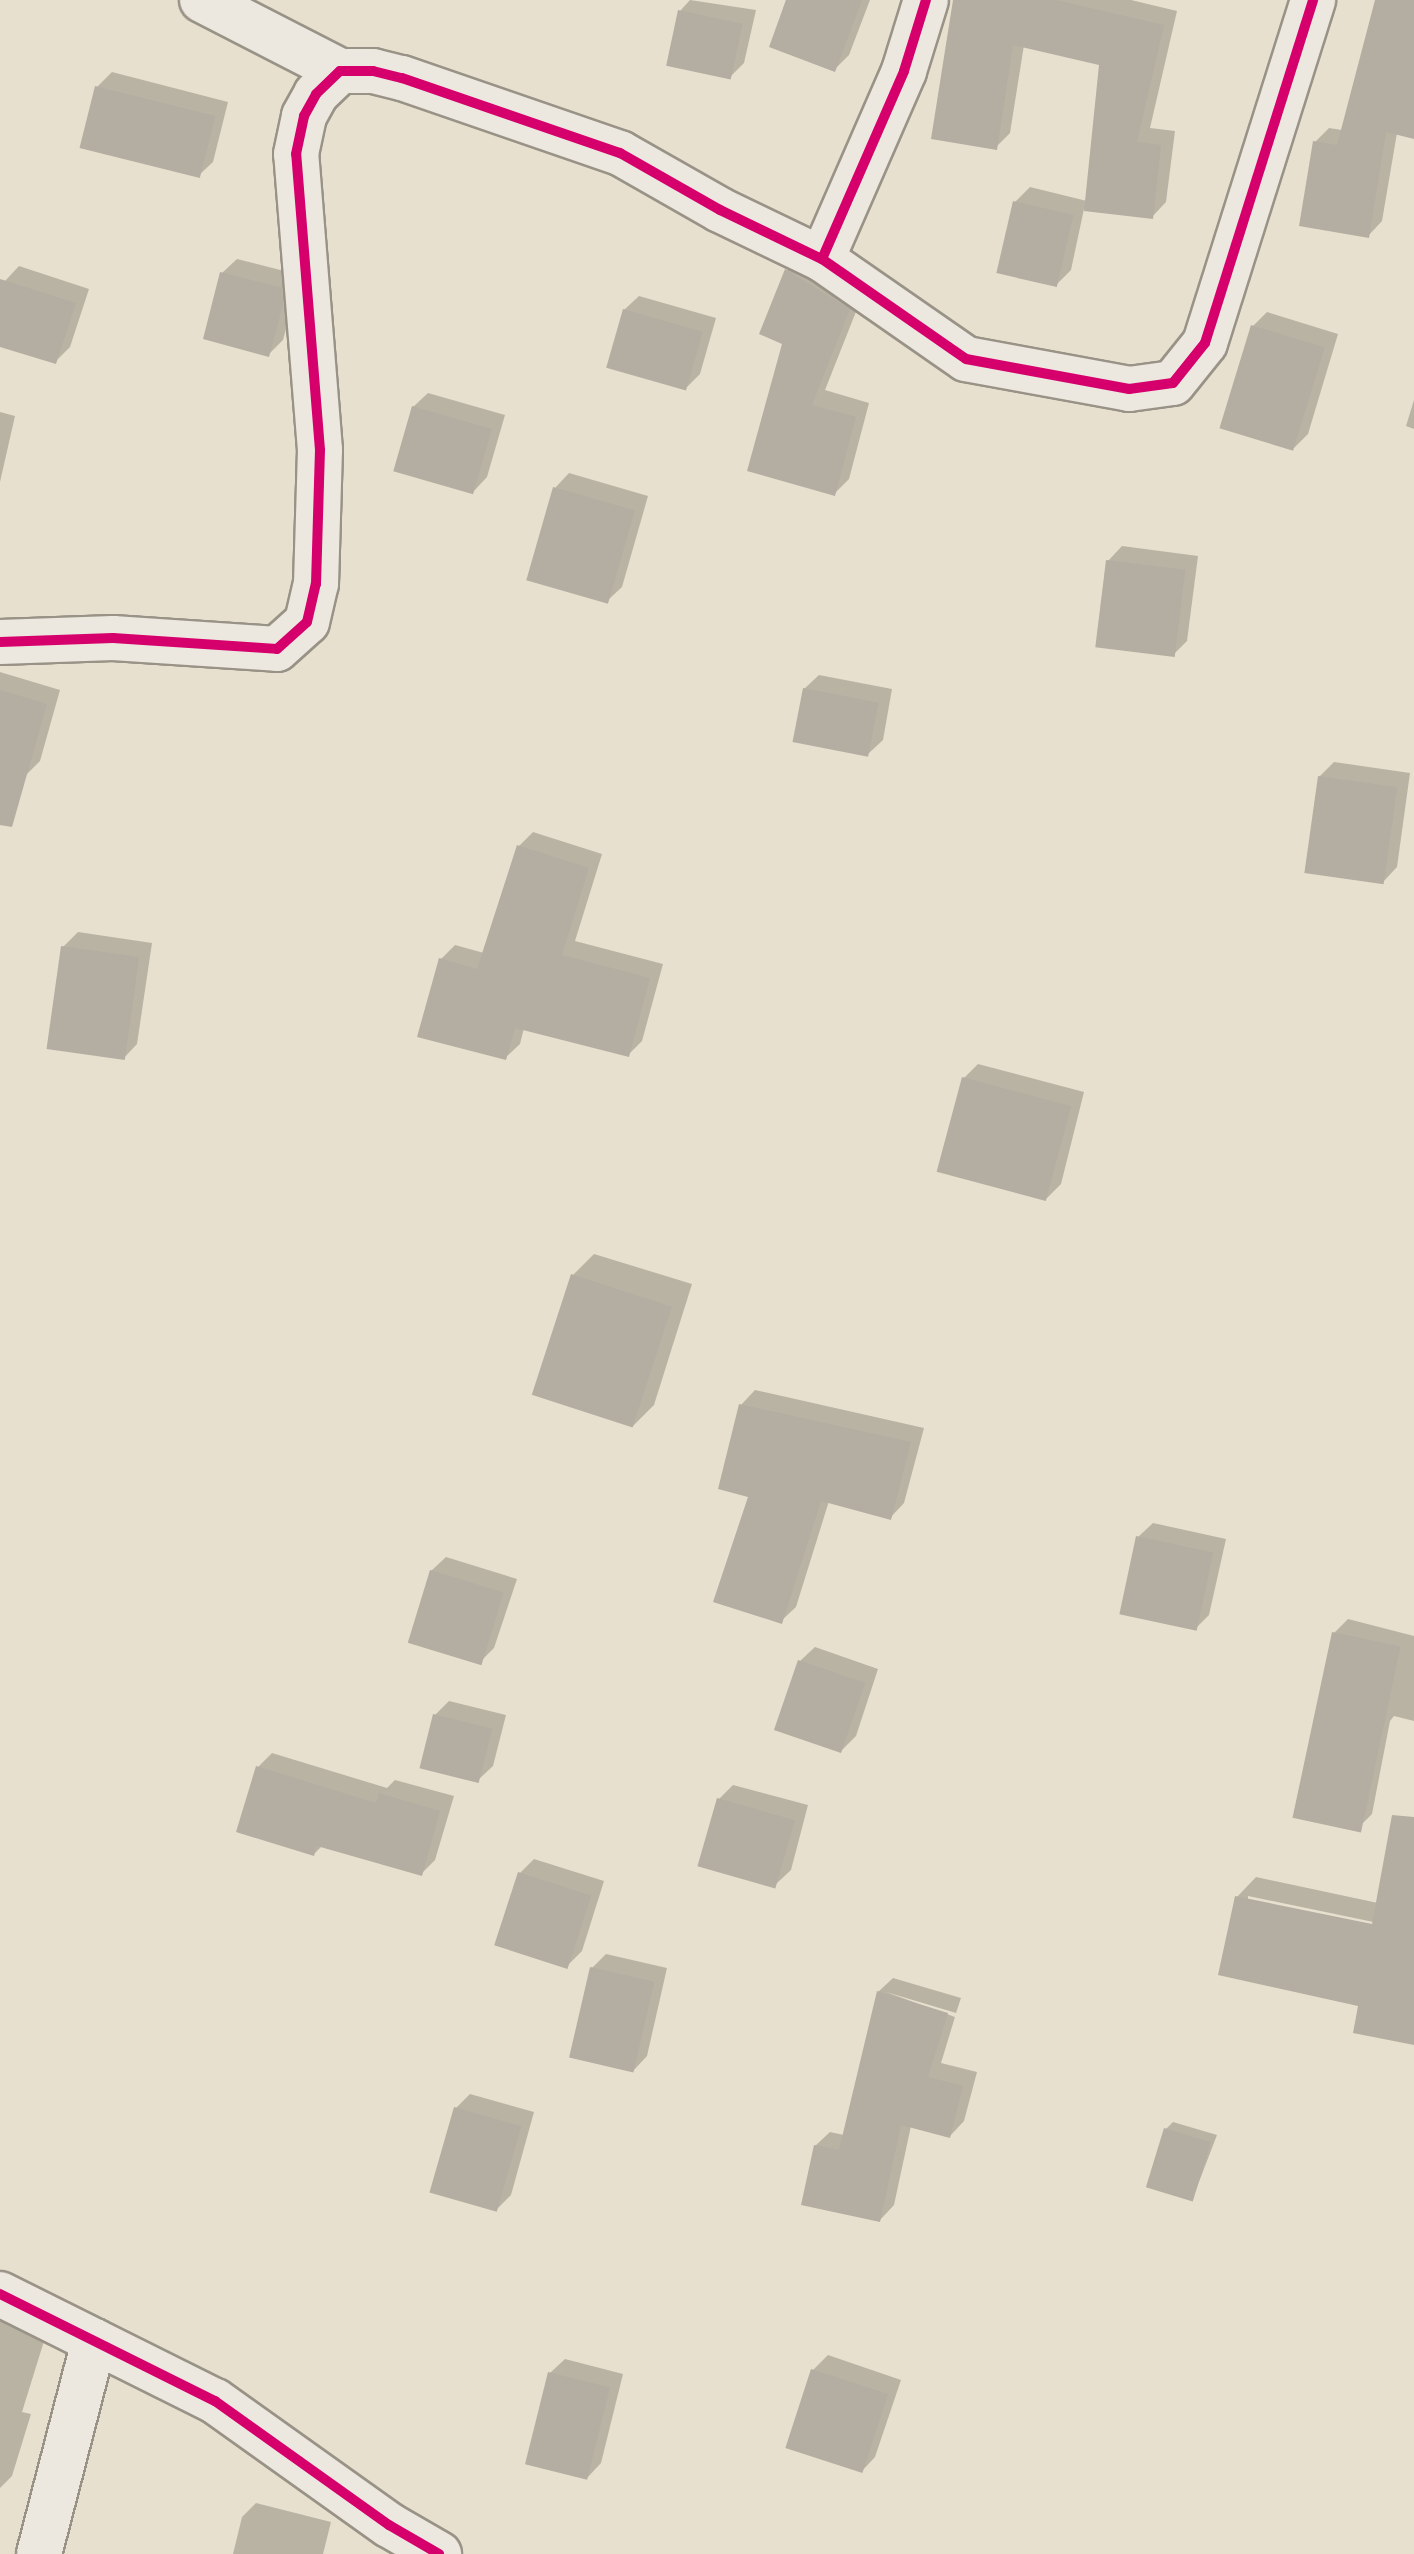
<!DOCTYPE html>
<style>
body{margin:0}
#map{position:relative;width:1414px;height:2554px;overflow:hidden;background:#e8e0ce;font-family:Vollkorn,serif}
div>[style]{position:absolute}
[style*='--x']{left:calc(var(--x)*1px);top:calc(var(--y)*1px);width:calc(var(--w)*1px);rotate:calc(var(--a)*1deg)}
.shadow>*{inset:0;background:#0003}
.building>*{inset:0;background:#b4ada1;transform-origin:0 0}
.roads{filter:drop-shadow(2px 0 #999286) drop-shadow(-2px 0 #999286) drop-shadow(0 2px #999286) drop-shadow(0 -2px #999286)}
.street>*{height:44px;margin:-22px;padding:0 22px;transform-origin:22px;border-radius:22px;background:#ece8e0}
.cycleway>*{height:10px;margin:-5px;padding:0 5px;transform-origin:5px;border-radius:5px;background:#d6006c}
span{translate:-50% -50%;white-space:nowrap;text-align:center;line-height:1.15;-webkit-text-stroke:6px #f7edd9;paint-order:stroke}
</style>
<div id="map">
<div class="shadow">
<i style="clip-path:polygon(690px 0,756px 10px,744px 63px,730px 77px,680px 11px)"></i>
<i style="clip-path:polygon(786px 0,870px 0,849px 55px,834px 70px,771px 46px)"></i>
<i style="clip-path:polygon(965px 0,1131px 0,1177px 11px,1150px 128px,1175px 131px,1166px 202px,1152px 217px,1084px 209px,1071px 270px,1056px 285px,1015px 202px,1030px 187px,1087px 201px,1102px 63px,1024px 45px,1010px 133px,996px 147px)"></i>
<i style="clip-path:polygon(1377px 0,1414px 0,1414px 137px,1397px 133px,1382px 221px,1368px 236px,1315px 142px,1329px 128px,1342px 130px)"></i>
<i style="clip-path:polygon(112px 72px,228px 102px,213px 162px,198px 176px,97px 87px)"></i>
<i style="clip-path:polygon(801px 256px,863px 294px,825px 390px,869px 403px,849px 479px,835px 493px,785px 342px,787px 270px)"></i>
<i style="clip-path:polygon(237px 259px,296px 274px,297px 289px,283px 340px,268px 355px,222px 273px)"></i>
<i style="clip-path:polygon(19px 266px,89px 289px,70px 347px,55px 362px,0 345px,0 296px,5px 281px)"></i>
<i style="clip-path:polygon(639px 296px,716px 318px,700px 374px,685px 389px,624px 310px)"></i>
<i style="clip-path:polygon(1267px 312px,1338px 334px,1308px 434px,1294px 448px,1253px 326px)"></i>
<i style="clip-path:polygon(428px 393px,505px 415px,487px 477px,473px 492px,413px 407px)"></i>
<i style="clip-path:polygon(1414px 400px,1414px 429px,1406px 426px)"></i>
<i style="clip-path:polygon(0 412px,15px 416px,0 482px)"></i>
<i style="clip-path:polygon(569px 473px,648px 496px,622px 587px,607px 601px,555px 488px)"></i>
<i style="clip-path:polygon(1122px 546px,1198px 556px,1187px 641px,1172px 656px,1108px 561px)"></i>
<i style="clip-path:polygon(0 672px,60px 690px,40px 761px,25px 776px,0 768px)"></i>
<i style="clip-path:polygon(819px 675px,892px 689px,883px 740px,868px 754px,804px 689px)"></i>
<i style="clip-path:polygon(1334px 762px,1410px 773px,1397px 867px,1383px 882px,1319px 777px)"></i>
<i style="clip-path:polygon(533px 832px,602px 854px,575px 941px,663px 964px,642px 1041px,628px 1055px,524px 1028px,520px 1044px,505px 1058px,441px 959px,455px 945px,484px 953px,519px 846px)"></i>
<i style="clip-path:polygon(78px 932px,152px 943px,137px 1044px,123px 1059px,63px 947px)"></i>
<i style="clip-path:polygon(978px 1064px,1084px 1092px,1061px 1184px,1046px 1199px,964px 1078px)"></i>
<i style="clip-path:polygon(594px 1254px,692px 1284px,654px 1405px,633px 1426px,573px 1275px)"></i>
<i style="clip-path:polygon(755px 1390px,924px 1428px,904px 1503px,890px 1518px,829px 1501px,796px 1607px,781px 1621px,750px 1495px,741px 1405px)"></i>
<i style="clip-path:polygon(1153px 1523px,1226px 1539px,1209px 1615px,1195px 1629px,1138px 1537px)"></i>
<i style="clip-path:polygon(446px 1557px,517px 1579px,494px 1648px,480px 1662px,431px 1571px)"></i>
<i style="clip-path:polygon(1348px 1619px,1414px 1636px,1414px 1721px,1394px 1716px,1390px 1721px,1372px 1814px,1357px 1829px,1334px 1633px)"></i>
<i style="clip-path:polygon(815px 1647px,878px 1669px,856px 1736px,841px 1751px,800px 1661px)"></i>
<i style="clip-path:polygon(449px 1701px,506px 1715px,493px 1766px,478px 1780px,435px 1715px)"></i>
<i style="clip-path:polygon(272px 1753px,387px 1788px,395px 1780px,454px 1796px,435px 1860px,421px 1874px,322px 1846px,314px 1854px,258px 1767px)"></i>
<i style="clip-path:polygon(733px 1785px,808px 1805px,791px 1870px,776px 1884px,719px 1799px)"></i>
<i style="clip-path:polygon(534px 1859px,604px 1881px,582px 1951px,568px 1965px,520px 1873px)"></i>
<i style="clip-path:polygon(evenodd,1414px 1873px,1414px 2043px,1360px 2004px,1237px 1897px,1256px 1877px,1378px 1903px,1414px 1873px,1248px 1896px,1383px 1924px,1382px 1928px,1248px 1900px,1248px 1896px)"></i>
<i style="clip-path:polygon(606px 1954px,667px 1968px,647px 2056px,633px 2071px,592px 1968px)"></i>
<i style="clip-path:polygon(893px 1978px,961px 1998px,956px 2013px,886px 1992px,955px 2017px,941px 2063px,977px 2072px,964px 2121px,950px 2136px,911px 2126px,894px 2205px,880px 2220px,815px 2146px,830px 2132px,844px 2135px,878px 1992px)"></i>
<i style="clip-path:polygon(470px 2094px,534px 2112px,511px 2195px,496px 2210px,456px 2108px)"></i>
<i style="clip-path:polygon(1173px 2122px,1217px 2135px,1192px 2200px,1166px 2129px)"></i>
<i style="clip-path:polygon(0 2298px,49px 2325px,22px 2412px,31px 2414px,12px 2476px,0 2488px)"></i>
<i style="clip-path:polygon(828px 2355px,901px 2380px,875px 2457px,861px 2472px,813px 2370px)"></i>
<i style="clip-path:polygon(565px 2359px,623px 2374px,601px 2463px,587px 2478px,550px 2373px)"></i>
<i style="clip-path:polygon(256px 2503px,331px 2522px,323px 2554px,233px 2554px,242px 2517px)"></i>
</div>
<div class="building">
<i style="clip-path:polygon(786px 0,862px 0,835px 72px,769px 47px)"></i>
<i style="clip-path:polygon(953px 0,1056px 0,1164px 25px,1137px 142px,1161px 145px,1153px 219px,1084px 211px,1099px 65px,1013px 45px,997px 150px,931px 139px)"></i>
<i style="clip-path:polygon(1375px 0,1414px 0,1414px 139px,1386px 132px,1369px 238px,1299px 226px,1313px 141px,1337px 145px)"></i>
<i style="left:678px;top:10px;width:66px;height:57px;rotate:12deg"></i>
<i style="left:95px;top:86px;width:124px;height:64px;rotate:14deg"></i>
<i style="left:1013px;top:201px;width:62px;height:74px;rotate:13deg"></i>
<i style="clip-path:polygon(785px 269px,850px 309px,812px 405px,856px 417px,835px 496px,747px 471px,782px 344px,759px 334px)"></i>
<i style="clip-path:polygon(220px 272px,282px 288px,283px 305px,269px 357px,203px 339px)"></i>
<i style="clip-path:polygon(0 279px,76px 303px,56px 364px,0 347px)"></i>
<i style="left:623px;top:309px;width:83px;height:61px;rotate:16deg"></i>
<i style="left:1251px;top:325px;width:77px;height:108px;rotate:17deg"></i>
<i style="left:412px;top:406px;width:83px;height:68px;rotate:16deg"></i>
<i style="left:553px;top:487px;width:85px;height:97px;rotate:16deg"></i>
<i style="left:1106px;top:560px;width:80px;height:88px;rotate:7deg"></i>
<i style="left:803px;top:688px;width:77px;height:55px;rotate:11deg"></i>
<i style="clip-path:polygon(0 690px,47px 704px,12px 827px,0 825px)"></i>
<i style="left:1318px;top:776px;width:80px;height:98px;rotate:8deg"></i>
<i style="clip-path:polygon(517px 845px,589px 868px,562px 955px,650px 978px,629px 1057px,515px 1028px,506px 1060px,417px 1037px,439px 958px,477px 969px)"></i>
<i style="left:61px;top:946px;width:79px;height:104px;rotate:8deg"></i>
<i style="left:962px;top:1077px;width:113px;height:98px;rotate:15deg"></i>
<i style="left:571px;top:1274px;width:106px;height:127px;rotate:18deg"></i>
<i style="clip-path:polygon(739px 1404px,911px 1442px,891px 1520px,821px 1501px,782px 1624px,713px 1602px,748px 1497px,718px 1489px)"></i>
<i style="left:1136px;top:1536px;width:79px;height:80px;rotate:12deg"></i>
<i style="left:430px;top:1570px;width:77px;height:76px;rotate:17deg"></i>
<i style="left:1332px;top:1632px;width:70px;height:190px;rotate:12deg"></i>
<i style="left:798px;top:1660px;width:71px;height:74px;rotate:19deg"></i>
<i style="left:433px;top:1714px;width:61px;height:56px;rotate:14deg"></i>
<i style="clip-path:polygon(256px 1766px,376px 1803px,379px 1793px,440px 1811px,422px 1876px,317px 1846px,314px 1856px,236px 1832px)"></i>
<i style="left:717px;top:1798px;width:81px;height:71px;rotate:16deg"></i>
<i style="clip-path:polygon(1392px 1815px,1414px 1817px,1414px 2045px,1353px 2033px,1358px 2006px,1218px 1975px,1235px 1896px,1372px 1924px)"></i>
<i style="left:518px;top:1872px;width:77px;height:77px;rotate:18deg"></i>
<i style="left:590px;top:1967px;width:66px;height:93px;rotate:13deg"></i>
<i style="clip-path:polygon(877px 1991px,948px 2013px,928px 2077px,963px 2086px,950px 2138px,901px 2125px,880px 2222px,801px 2205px,814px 2145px,839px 2150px)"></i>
<i style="left:454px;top:2107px;width:70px;height:89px;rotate:16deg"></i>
<i style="left:1164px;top:2128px;width:49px;height:62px;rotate:17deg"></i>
<i style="left:811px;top:2369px;width:81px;height:83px;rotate:18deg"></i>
<i style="left:548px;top:2372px;width:64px;height:95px;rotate:14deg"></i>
</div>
<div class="roads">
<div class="street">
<i style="--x:202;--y:0;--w:155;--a:27.2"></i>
<i style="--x:822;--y:259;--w:175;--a:34.8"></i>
<i style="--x:966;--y:359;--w:166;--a:10.4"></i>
<i style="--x:1129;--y:389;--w:44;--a:-7.8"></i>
<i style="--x:1173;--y:383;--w:51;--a:-51.3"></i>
<i style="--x:1205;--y:343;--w:360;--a:-72.5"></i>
<i style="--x:0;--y:642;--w:113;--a:-2"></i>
<i style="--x:113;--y:638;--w:164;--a:3.8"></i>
<i style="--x:277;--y:649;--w:40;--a:-42"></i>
<i style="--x:307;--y:622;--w:39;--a:-77"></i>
<i style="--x:316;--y:584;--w:134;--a:-88.3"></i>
<i style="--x:320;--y:450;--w:297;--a:-94.6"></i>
<i style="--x:296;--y:154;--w:39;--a:-78"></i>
<i style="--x:304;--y:116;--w:25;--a:-61"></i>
<i style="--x:316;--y:94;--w:33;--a:-44"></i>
<i style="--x:340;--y:71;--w:33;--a:0"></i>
<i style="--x:373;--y:71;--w:30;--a:14"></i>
<i style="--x:402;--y:78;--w:231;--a:19"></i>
<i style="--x:620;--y:153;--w:115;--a:29.7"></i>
<i style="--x:720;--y:210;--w:113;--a:25.7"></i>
<i style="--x:822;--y:259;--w:205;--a:-66.4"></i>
<i style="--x:904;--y:71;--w:74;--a:-72.8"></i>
<i style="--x:0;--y:2294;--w:240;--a:26.5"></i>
<i style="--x:215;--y:2401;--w:214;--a:35.5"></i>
<i style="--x:389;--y:2525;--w:58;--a:30.1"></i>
<i style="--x:39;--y:2554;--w:220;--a:-75.5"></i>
</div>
</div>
<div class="cycleway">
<i style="--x:822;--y:259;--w:175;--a:34.8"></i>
<i style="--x:966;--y:359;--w:166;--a:10.4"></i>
<i style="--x:1129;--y:389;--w:44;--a:-7.8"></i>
<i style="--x:1173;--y:383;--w:51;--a:-51.3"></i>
<i style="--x:1205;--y:343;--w:360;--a:-72.5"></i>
<i style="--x:0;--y:642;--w:113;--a:-2"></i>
<i style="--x:113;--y:638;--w:164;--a:3.8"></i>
<i style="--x:277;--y:649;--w:40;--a:-42"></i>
<i style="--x:307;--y:622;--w:39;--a:-77"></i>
<i style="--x:316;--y:584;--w:134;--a:-88.3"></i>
<i style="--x:320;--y:450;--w:297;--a:-94.6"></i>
<i style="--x:296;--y:154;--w:39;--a:-78"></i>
<i style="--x:304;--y:116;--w:25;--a:-61"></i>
<i style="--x:316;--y:94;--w:33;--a:-44"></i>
<i style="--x:340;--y:71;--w:33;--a:0"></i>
<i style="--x:373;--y:71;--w:30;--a:14"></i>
<i style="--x:402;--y:78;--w:231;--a:19"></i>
<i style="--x:620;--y:153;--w:115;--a:29.7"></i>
<i style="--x:720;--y:210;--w:113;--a:25.7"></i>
<i style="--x:822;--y:259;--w:205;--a:-66.4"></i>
<i style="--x:904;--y:71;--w:74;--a:-72.8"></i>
<i style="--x:0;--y:2294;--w:240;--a:26.5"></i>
<i style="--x:215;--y:2401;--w:214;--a:35.5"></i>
<i style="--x:389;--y:2525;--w:58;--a:30.1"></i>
</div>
</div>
